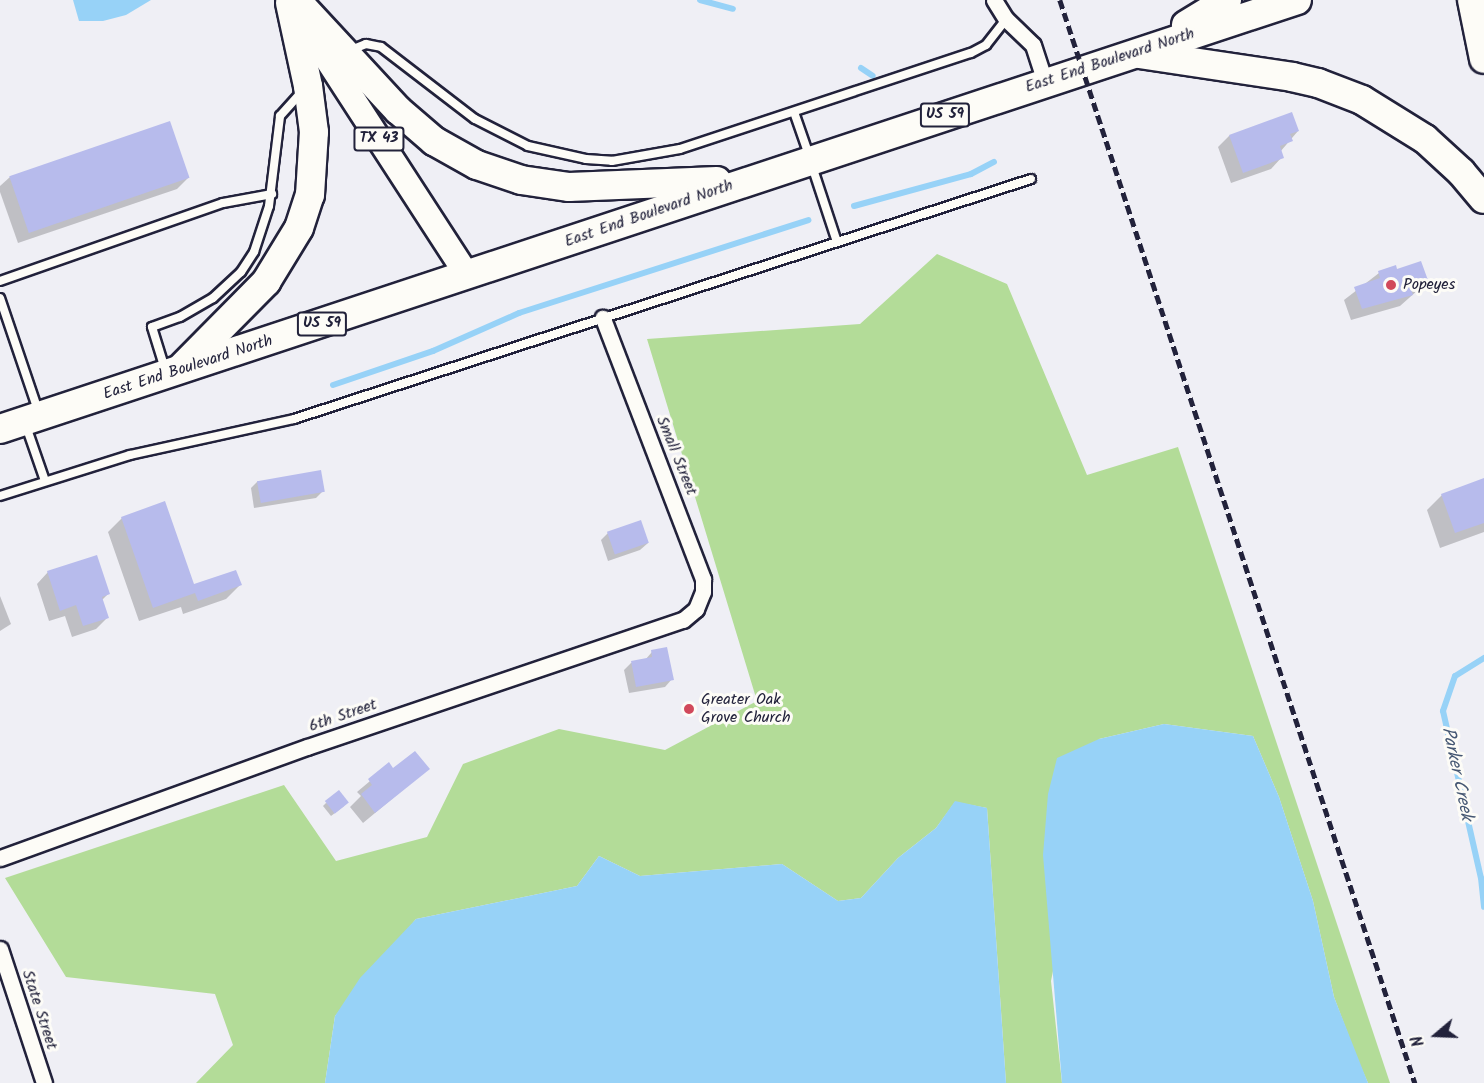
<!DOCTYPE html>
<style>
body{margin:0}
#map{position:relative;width:1484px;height:1083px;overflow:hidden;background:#efeff5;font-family:Kalam,sans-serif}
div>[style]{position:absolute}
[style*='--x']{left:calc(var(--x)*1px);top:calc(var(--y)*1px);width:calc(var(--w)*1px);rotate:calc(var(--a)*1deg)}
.green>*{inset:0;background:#b3dc98}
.water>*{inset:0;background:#97d2f7}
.shadow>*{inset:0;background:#0003}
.stream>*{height:6px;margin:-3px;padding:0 3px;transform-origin:3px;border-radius:3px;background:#97d2f7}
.building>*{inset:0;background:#b7bbec;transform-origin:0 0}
.roads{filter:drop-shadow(2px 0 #22223b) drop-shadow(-2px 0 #22223b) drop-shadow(0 2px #22223b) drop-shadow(0 -2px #22223b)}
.lane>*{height:8px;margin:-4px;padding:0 4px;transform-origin:4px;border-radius:4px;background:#fdfcf7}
.street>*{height:15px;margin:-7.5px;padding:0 7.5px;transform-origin:7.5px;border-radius:7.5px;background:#fdfcf7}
.primary>*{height:24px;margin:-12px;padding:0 12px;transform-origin:12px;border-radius:12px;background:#fdfcf7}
.highway>*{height:28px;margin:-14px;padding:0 14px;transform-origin:14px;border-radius:14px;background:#fdfcf7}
.rail>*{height:4.5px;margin-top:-2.25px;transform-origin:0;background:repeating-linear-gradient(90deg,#22223b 0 9px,transparent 0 13.5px)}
.dots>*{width:16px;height:16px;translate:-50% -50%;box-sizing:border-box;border:3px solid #fdfcf7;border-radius:50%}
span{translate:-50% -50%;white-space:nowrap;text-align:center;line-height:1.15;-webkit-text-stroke:6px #fdfcf7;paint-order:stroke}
.shield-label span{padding:2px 4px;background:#fdfcf7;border:2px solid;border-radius:4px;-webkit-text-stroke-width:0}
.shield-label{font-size:15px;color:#22223b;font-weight:700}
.street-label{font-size:16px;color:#22223b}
.poi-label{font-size:16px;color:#22223b}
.left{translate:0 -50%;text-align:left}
.water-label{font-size:18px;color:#455773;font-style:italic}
.north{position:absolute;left:1406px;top:1005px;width:60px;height:60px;-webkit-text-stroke:4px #fdfcf7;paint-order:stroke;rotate:251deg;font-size:16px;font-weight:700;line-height:24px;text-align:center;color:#22223b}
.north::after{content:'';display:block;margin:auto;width:21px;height:27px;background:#22223b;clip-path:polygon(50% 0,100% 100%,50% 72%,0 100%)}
</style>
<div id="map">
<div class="green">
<i style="clip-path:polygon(937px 254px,1007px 284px,1087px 475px,1178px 447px,1390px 1083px,1368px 1083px,1357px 1058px,1334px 997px,1313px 901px,1279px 797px,1253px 736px,1164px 724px,1099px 739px,1051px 981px,1062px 1083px,1006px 1083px,987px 808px,955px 802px,936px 828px,898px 858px,861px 898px,838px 901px,782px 864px,640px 876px,599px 856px,577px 886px,416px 919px,335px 1016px,325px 1083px,196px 1083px,233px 1045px,215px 994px,66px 977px,5px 878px,284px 785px,336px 861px,427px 837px,463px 764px,559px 729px,665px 750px,757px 701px,647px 339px,860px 324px)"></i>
</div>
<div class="water">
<i style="clip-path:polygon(73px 0,151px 0,126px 15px,103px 21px,79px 21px)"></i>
<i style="clip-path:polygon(1164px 724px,1253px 736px,1279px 797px,1313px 901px,1334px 997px,1368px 1083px,1062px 1083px,1043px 855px,1048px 794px,1057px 758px,1099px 739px)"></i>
<i style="clip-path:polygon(955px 801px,987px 808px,1006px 1083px,325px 1083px,335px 1016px,360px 978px,416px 919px,577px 886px,599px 856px,640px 876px,782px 864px,838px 901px,861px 898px,898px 858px,936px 828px)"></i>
</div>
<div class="shadow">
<i style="clip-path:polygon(1298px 131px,1280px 152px,1282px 157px,1271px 169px,1231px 183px,1218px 147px,1229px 136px)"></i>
<i style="clip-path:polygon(10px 177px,189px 177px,177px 189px,18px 243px,0 192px,0 186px)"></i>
<i style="clip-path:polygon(1396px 271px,1427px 282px,1400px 306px,1351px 320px,1344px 300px,1379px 273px)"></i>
<i style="clip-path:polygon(1484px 480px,1484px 532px,1440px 548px,1427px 510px,1442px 495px)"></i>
<i style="clip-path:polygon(258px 481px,323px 491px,316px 498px,254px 508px,251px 488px)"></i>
<i style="clip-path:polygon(122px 518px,193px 586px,240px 585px,226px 599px,183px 614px,181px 607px,139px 621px,108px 532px)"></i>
<i style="clip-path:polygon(608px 533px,648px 543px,640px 550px,608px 561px,601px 540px)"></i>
<i style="clip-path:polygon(48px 572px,108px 594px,102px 600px,107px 618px,96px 629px,72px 637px,65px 616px,49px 621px,37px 584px)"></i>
<i style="clip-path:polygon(0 596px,11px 624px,0 631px)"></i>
<i style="clip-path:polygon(652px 652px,672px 679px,665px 687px,629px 693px,624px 670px,631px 663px,645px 660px)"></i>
<i style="clip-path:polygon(389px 765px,393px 770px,428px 769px,363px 823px,350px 807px,361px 796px,357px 792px)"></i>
<i style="clip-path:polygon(326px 803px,344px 806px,331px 816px,323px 806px)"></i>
</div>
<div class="stream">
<i style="--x:700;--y:0;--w:34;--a:15"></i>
<i style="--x:861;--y:68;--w:14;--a:34"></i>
<i style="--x:854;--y:206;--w:121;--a:-15.3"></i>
<i style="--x:971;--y:174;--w:26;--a:-28"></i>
<i style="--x:333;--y:385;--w:106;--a:-18.8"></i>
<i style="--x:433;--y:351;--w:94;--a:-23.8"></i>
<i style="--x:519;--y:313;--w:304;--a:-17.8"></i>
<i style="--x:1484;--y:658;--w:34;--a:148"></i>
<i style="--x:1455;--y:676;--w:37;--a:109"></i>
<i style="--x:1443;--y:711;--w:171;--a:77.2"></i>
<i style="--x:1481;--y:878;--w:29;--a:84"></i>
</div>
<div class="building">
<i style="clip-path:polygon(1292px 112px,1299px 131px,1290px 134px,1293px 141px,1280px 146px,1284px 158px,1243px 173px,1229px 135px)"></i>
<i style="left:170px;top:121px;width:60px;height:170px;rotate:71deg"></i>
<i style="clip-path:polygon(1421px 261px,1429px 283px,1411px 289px,1413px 295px,1362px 309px,1354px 287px,1380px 278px,1378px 271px,1396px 265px,1397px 269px)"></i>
<i style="left:321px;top:470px;width:22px;height:65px;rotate:80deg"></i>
<i style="clip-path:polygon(1484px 478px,1484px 523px,1455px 533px,1441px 494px)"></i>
<i style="clip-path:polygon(165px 501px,194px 584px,236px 570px,242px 585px,198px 601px,195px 593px,153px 608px,121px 517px)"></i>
<i style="left:641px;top:520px;width:24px;height:36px;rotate:71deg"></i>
<i style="clip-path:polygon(97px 555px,110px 594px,102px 597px,109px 618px,83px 626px,76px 605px,60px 611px,47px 571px)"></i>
<i style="clip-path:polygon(667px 647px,674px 680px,636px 687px,631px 661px,652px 657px,651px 650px)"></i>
<i style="clip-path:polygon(415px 751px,430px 769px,375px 813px,361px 794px,372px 785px,368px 779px,389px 762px,393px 768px)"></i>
<i style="left:339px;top:790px;width:16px;height:18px;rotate:52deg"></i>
</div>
<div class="roads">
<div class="lane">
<i style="--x:351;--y:50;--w:16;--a:-22"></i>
<i style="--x:366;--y:44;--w:15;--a:11"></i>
<i style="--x:381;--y:47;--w:118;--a:37.5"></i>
<i style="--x:475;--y:119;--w:59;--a:27"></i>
<i style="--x:528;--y:146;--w:59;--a:12.6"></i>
<i style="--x:586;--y:159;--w:26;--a:4"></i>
<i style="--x:612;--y:161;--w:69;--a:-10"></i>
<i style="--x:680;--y:149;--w:306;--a:-18.3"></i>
<i style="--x:971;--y:53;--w:17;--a:-28"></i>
<i style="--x:986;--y:45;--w:33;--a:-52"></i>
<i style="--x:794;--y:112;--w:46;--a:70.8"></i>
<i style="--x:812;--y:166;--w:80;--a:71.8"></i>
<i style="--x:0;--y:281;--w:236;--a:-19.3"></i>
<i style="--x:223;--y:203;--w:50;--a:-10.4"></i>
<i style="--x:0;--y:298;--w:118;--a:71.3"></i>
<i style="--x:165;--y:369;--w:44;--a:-107.2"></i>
<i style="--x:152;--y:327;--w:30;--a:-20"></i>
<i style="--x:180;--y:317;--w:38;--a:-30"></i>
<i style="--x:213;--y:298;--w:38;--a:-43"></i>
<i style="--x:241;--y:272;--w:24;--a:-57"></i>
<i style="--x:254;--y:252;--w:48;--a:-71.9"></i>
<i style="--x:269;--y:206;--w:91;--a:-83"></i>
<i style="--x:280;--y:116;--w:31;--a:-48"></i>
<i style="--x:26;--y:426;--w:58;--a:70.9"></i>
<i style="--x:0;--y:496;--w:136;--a:-17.5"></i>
<i style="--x:130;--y:455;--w:168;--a:-12.4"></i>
<i style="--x:294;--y:419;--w:775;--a:-18.04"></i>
</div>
<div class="street">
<i style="--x:994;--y:0;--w:22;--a:58"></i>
<i style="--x:1006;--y:19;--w:37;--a:44"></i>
<i style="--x:1033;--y:45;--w:39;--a:72"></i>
<i style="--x:0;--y:858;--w:326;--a:-19.9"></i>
<i style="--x:307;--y:747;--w:397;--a:-18.7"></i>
<i style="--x:683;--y:620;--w:17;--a:-40"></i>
<i style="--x:696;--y:609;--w:18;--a:-68"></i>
<i style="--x:703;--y:592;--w:13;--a:-90"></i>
<i style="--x:703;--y:579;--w:280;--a:-111"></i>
<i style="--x:0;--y:949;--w:141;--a:71.8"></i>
</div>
<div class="primary">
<i style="--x:297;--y:13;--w:312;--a:57"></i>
</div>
<div class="highway">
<i style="--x:296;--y:0;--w:150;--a:47.2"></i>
<i style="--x:398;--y:110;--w:48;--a:40.7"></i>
<i style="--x:434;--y:141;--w:49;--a:29.2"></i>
<i style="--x:477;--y:165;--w:46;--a:18.8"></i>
<i style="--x:521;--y:180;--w:49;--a:8.3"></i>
<i style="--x:569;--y:187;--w:148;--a:-2.3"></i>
<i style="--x:1472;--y:0;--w:60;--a:78.5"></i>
<i style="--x:1186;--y:25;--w:48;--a:-31.4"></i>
<i style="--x:1139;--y:54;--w:155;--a:8.5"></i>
<i style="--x:1292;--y:77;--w:27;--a:13"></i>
<i style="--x:1318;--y:83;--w:47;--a:21.1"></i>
<i style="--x:1362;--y:100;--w:74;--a:31.8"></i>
<i style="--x:1425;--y:139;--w:49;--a:42.5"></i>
<i style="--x:1461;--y:172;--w:35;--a:50"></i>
<i style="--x:182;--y:367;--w:120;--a:-45.3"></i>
<i style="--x:266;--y:282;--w:63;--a:-58.6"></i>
<i style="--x:299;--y:228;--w:35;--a:-72"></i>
<i style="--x:310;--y:195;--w:63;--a:-86.4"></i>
<i style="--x:314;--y:132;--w:46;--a:-97.4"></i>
<i style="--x:308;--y:86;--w:85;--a:-102.2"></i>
<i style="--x:0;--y:429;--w:1366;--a:-18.3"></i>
</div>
</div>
<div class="rail">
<i style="--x:1060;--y:0;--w:1140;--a:71.85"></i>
</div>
<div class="dots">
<i style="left:1391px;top:285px;background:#d1495b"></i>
<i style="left:689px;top:709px;background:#d1495b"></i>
</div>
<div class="shield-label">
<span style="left:945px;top:115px">US 59</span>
<span style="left:379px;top:139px">TX 43</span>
<span style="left:322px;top:324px">US 59</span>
</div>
<div class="street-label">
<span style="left:1110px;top:61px;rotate:-18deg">East End Boulevard North</span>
<span style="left:649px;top:214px;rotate:-19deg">East End Boulevard North</span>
<span style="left:188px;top:368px;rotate:-18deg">East End Boulevard North</span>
<span style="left:676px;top:456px;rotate:68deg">Small Street</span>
<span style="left:343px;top:716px;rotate:-19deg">6th Street</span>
<span style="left:39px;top:1010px;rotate:72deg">State Street</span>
</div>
<div class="poi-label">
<span class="left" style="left:1403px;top:285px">Popeyes</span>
<span class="left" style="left:701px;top:709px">Greater Oak<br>Grove Church</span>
</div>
<div class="water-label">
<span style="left:1456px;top:774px;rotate:78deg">Parker Creek</span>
</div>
<div class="north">N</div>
</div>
